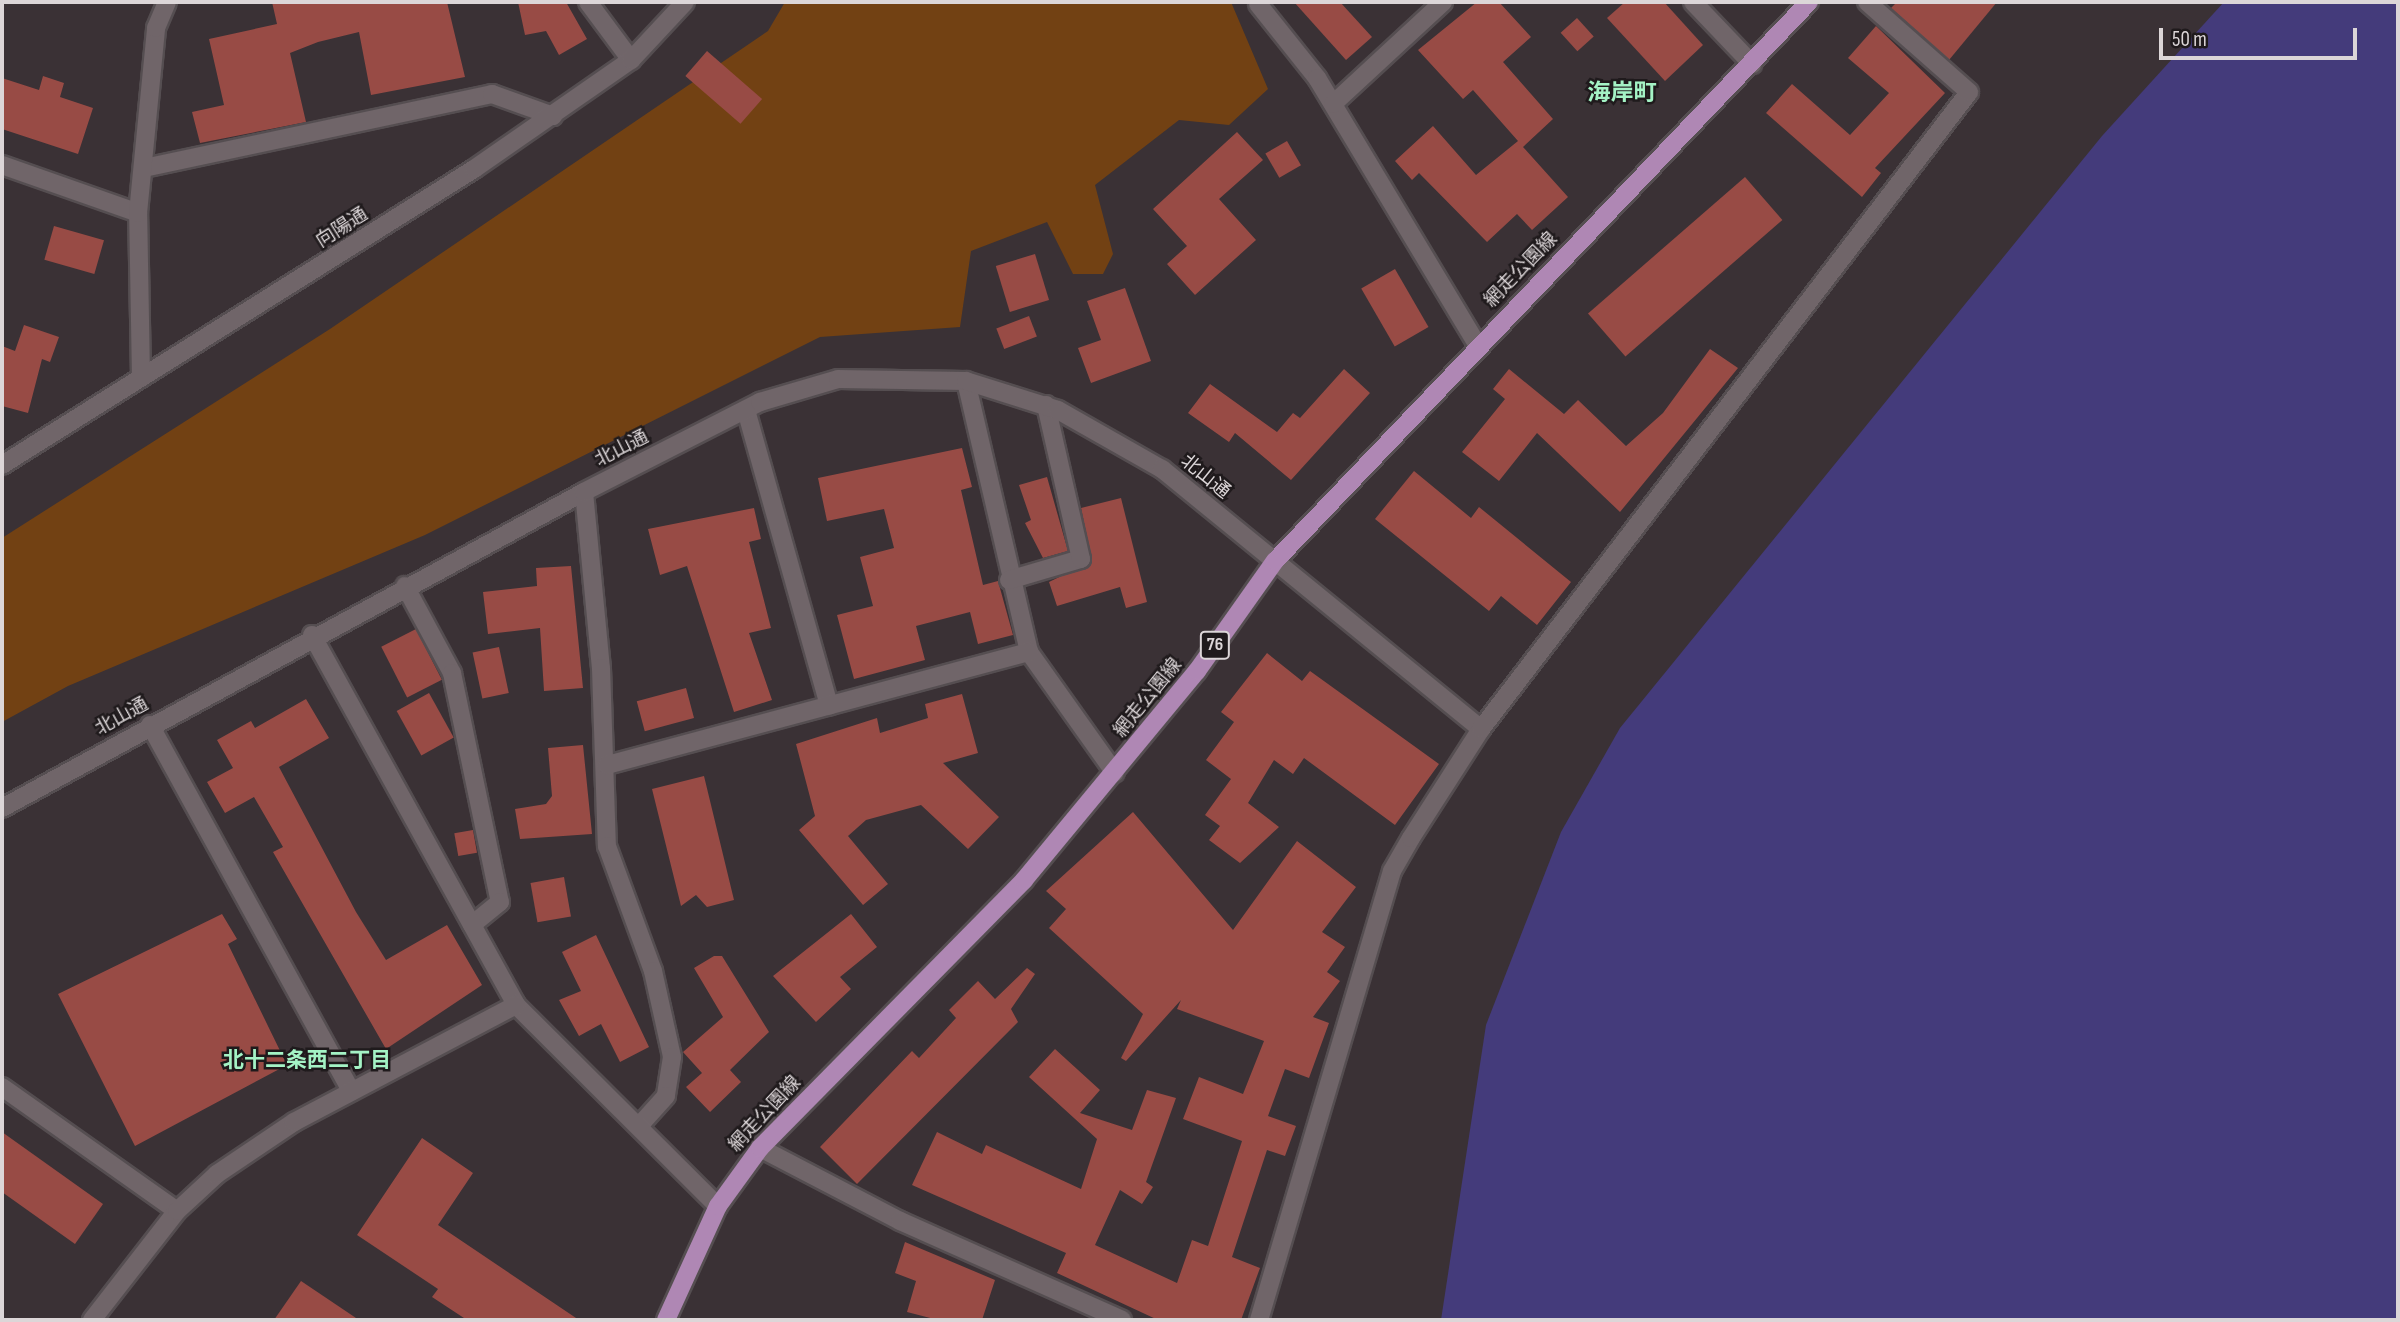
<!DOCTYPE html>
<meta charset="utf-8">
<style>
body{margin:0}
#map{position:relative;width:2400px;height:1322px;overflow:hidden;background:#3a3135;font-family:"Sofia Sans Condensed","Noto Sans JP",sans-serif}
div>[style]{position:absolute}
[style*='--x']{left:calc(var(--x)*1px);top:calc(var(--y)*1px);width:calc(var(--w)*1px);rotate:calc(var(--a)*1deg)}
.green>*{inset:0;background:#724113}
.water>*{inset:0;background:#443b7b}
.building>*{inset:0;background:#984b45;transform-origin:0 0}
.roads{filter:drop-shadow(2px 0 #554e51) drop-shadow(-2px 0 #554e51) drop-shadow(0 2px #554e51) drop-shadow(0 -2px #554e51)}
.minor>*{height:18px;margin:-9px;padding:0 9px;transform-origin:9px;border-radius:9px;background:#706569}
.tertiary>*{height:18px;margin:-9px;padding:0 9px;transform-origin:9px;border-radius:9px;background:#706569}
.primary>*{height:18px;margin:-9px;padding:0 9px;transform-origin:9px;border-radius:9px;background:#af87b4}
span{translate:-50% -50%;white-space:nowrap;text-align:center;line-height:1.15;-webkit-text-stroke:5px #1f1a1c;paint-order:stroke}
.shield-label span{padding:2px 5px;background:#1f1a1c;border:2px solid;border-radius:5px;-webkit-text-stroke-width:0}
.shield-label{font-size:18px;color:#dcd6d8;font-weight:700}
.street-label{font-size:19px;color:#dcd6d8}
.neighbourhood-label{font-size:21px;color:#a4f3c5;font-weight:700}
.quarter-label{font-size:23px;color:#a4f3c5;font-weight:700}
.frame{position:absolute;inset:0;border:4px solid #dcd6d8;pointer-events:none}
.scale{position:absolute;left:2159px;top:28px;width:198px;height:32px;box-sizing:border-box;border:4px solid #dcd6d8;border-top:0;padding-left:9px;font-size:21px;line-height:24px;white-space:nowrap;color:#dcd6d8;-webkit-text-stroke:5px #1f1a1c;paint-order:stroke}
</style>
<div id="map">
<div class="green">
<i style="clip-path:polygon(785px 2px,1231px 2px,1268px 89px,1229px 125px,1179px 120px,1095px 185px,1113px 254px,1103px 274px,1073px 274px,1047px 222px,971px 251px,960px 327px,820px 337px,425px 535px,68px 686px,2px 722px,2px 538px,330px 329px,768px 31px)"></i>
</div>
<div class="water">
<i style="clip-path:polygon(2224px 2px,2398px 2px,2398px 1320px,1441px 1320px,1486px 1025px,1561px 832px,1620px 728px,2102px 136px)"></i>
</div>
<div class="building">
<i style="clip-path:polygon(272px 2px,447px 2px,465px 77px,371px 95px,359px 32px,318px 42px,290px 53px,306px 122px,200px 143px,192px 112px,224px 105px,209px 39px,277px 24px)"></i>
<i style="clip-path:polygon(518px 2px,566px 2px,587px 39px,559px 55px,546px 31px,525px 35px)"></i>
<i style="clip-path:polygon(1294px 2px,1340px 2px,1372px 37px,1346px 60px)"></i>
<i style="clip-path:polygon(1477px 2px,1499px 2px,1531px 37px,1503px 62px,1553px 119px,1523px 147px,1568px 197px,1532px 230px,1517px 214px,1487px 242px,1419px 173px,1412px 180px,1395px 161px,1433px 126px,1476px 175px,1518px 141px,1473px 90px,1463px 99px,1418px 50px)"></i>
<i style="clip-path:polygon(1625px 2px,1664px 2px,1703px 45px,1665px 81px,1607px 18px)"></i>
<i style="clip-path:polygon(1897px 2px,1997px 2px,1949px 60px,1891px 8px)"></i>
<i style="left:1577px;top:18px;width:25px;height:22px;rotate:48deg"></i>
<i style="clip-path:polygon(1876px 26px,1945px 93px,1875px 168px,1881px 173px,1862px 197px,1766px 113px,1792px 84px,1850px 135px,1889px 93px,1848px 58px)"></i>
<i style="left:707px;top:51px;width:73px;height:33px;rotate:41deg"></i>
<i style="clip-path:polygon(43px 76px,64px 83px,60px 97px,93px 108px,78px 154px,2px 129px,2px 78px,39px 90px)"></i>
<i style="clip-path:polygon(1237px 132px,1263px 160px,1219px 199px,1256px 240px,1195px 295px,1167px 264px,1187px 246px,1153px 209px)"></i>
<i style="left:1287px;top:141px;width:28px;height:25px;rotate:60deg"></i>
<i style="left:1745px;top:177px;width:57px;height:208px;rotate:49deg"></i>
<i style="left:54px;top:226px;width:52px;height:35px;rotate:16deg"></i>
<i style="left:1035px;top:254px;width:48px;height:41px;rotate:73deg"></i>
<i style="left:1395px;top:269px;width:67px;height:39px;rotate:60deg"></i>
<i style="clip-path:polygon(1125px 288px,1151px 361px,1091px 383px,1078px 348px,1101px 340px,1087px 301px)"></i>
<i style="left:1029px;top:316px;width:22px;height:35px;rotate:69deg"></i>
<i style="clip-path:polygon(24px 325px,59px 337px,50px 362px,42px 359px,28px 413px,2px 406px,2px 346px,15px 351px)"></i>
<i style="clip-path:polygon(1710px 349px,1738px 368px,1620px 512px,1537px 433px,1499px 481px,1462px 452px,1505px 399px,1493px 389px,1509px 369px,1564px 414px,1578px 400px,1626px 446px,1663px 413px)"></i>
<i style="clip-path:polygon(1344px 369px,1370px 393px,1291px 480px,1235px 433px,1229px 442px,1188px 413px,1210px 384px,1277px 432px,1293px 413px,1300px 418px)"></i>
<i style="clip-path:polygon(962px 448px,972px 487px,961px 490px,983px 585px,998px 581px,1013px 635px,978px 644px,970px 612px,916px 626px,925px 660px,854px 679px,837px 615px,873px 606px,860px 557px,894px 548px,884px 509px,827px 521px,818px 478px)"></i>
<i style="clip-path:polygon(1414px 471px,1471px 518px,1479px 507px,1571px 582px,1537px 625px,1501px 596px,1489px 611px,1375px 519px)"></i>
<i style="clip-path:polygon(1047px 477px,1068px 551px,1043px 558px,1025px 523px,1031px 520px,1019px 485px)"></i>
<i style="clip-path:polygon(1121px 498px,1147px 602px,1126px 608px,1120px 587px,1057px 606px,1049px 582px,1092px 561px,1081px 508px)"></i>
<i style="clip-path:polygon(754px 508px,761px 539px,749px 542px,771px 628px,749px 633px,772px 700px,734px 712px,687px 566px,660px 575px,648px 529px)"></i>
<i style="clip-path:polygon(571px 566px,583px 688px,544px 691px,540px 628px,488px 634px,483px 592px,537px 586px,536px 568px)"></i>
<i style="left:416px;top:629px;width:57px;height:39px;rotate:63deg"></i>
<i style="left:499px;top:647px;width:47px;height:27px;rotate:78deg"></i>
<i style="clip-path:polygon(1267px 653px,1302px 681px,1310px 671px,1439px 764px,1395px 825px,1304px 758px,1293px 774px,1274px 760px,1248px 803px,1279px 827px,1240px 863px,1209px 840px,1220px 826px,1205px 815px,1231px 779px,1206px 760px,1234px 722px,1221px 712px)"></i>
<i style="left:686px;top:688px;width:31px;height:51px;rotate:75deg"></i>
<i style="left:429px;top:693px;width:51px;height:37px;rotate:61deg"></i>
<i style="clip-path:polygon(962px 694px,978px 753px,943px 763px,999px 817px,968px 849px,921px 805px,866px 820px,848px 836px,888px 884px,863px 905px,799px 830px,815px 816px,796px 744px,877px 718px,880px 733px,928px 718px,925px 704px)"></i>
<i style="clip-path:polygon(306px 699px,329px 738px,279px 767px,356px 912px,386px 960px,447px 925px,482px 985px,386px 1049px,273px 852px,283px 847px,254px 797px,225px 813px,207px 782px,233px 768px,217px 740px,251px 721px,255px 728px)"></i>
<i style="clip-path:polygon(583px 745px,592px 834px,520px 839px,515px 809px,546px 804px,552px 796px,548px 748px)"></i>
<i style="clip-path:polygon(704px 776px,734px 900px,707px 907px,696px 895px,681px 906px,652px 789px)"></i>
<i style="clip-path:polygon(1133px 812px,1233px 930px,1297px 841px,1356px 887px,1322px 932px,1345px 947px,1327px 972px,1340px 981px,1313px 1017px,1329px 1023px,1309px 1078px,1285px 1069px,1268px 1116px,1296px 1126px,1285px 1156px,1267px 1150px,1232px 1257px,1260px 1268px,1241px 1320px,1158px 1320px,1057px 1273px,1066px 1253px,912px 1185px,937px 1132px,982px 1154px,986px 1145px,1081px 1189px,1097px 1139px,1029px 1077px,1055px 1049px,1100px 1090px,1080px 1113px,1132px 1130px,1147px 1090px,1176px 1098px,1146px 1182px,1153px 1187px,1142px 1204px,1120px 1190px,1095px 1245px,1177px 1283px,1192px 1240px,1208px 1246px,1242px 1141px,1183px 1119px,1199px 1077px,1243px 1094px,1264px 1041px,1177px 1009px,1181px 1000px,1126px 1061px,1121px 1058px,1143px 1014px,1049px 928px,1066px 909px,1046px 891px)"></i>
<i style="left:473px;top:830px;width:23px;height:19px;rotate:80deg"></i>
<i style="left:564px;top:877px;width:40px;height:34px;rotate:80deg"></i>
<i style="clip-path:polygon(222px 914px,237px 939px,228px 944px,287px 1065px,135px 1146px,58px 994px)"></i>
<i style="clip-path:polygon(851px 914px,877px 947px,840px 977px,851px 989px,816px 1022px,773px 976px)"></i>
<i style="clip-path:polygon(596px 935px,649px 1047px,620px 1062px,601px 1024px,579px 1036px,559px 1000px,581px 991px,562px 952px)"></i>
<i style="clip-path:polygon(714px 956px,722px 956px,769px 1032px,730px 1070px,741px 1082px,710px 1112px,686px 1087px,702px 1073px,683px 1052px,723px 1017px,694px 968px)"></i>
<i style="clip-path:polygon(1027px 968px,1035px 974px,1011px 1009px,1018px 1022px,857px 1184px,820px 1147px,912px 1051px,919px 1058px,956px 1018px,949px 1010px,978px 981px,995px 999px)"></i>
<i style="clip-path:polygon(2px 1132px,103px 1204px,75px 1244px,2px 1192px)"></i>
<i style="clip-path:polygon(422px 1138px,473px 1173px,438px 1225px,579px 1320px,467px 1320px,432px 1297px,438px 1289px,357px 1235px)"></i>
<i style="clip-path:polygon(905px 1242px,995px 1280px,982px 1320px,938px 1320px,907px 1312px,916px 1281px,895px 1273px)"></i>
<i style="clip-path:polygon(301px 1281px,359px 1320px,274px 1320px)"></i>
</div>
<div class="roads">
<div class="minor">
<i style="--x:588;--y:2;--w:72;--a:53.4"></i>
<i style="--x:1693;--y:2;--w:86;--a:46.4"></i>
<i style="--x:1258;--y:4;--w:95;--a:51.4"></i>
<i style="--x:1317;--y:78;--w:310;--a:59"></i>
<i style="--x:1333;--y:104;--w:150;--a:-42.8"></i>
<i style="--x:2;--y:165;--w:144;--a:19.4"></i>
<i style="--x:144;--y:168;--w:356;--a:-12"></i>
<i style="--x:492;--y:94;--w:65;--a:19.8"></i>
<i style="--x:141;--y:378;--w:165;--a:-91"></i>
<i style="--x:138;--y:213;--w:186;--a:-84.4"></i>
<i style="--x:156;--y:28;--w:28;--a:-67"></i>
<i style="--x:966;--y:381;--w:278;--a:76.9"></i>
<i style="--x:1029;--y:652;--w:148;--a:54.6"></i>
<i style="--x:746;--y:410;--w:307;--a:74.3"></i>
<i style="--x:584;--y:492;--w:177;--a:84.5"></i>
<i style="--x:601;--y:668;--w:178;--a:88.1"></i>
<i style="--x:607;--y:846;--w:133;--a:69.8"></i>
<i style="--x:653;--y:971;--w:88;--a:77.5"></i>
<i style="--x:672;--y:1057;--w:39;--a:99"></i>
<i style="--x:666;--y:1096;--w:40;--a:132"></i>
<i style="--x:1275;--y:561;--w:266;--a:39.2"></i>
<i style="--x:1009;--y:580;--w:75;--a:-16.3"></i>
<i style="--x:1081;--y:559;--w:158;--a:-102.8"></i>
<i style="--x:405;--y:586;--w:99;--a:61.6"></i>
<i style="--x:452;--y:673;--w:234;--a:78.2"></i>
<i style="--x:500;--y:902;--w:36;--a:141"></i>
<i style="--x:312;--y:635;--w:423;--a:61.1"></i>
<i style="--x:516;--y:1005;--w:285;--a:44.9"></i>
<i style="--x:150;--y:725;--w:418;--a:61.2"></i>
<i style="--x:607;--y:765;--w:437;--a:-15"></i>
<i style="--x:2;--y:1087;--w:214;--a:35.3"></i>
<i style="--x:760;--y:1148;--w:158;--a:27.5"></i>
<i style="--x:900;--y:1221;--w:243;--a:24"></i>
<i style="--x:92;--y:1320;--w:138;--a:-52.1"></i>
<i style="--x:177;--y:1211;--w:54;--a:-42.8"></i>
<i style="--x:217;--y:1174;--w:93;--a:-34"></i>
<i style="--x:294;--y:1122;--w:251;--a:-27.8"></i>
<i style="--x:1259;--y:1320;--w:468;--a:-73.5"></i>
<i style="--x:1392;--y:871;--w:38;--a:-60"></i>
<i style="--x:1411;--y:838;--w:130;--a:-57.3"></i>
<i style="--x:1481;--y:729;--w:802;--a:-52.54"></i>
<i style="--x:1969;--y:92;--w:136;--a:-138.6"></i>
</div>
<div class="tertiary">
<i style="--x:2;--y:465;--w:557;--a:-32.09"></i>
<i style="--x:474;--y:169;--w:191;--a:-34.8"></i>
<i style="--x:631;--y:60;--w:79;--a:-47"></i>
<i style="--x:2;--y:808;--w:662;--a:-28.5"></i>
<i style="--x:584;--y:492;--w:198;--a:-27.1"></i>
<i style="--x:760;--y:402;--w:81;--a:-16.4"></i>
<i style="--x:838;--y:379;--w:128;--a:0.9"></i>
<i style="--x:966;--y:381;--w:96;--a:17.5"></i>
<i style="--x:1058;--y:410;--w:120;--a:29.6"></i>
<i style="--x:1162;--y:469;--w:146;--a:39.2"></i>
</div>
<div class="primary">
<i style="--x:666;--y:1320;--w:125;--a:-65.5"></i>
<i style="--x:718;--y:1206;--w:72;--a:-54.1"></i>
<i style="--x:760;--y:1148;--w:376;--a:-45.4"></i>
<i style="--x:1024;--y:880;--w:271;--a:-50.4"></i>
<i style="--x:1197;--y:671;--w:135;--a:-54.7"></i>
<i style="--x:1275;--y:561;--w:773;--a:-46.31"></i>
</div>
</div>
<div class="shield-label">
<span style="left:1215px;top:645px">76</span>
</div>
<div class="street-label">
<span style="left:342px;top:228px;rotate:-32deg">向陽通</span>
<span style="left:1521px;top:270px;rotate:-46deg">網走公園線</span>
<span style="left:622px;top:449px;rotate:-27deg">北山通</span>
<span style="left:1205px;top:477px;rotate:39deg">北山通</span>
<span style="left:1148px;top:698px;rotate:-51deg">網走公園線</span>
<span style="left:122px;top:717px;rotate:-29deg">北山通</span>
<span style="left:765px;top:1114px;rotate:-47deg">網走公園線</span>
</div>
<div class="neighbourhood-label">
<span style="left:307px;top:1061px">北十二条西二丁目</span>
</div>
<div class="quarter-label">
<span style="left:1622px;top:93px">海岸町</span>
</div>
<div class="frame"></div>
<div class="scale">50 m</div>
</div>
